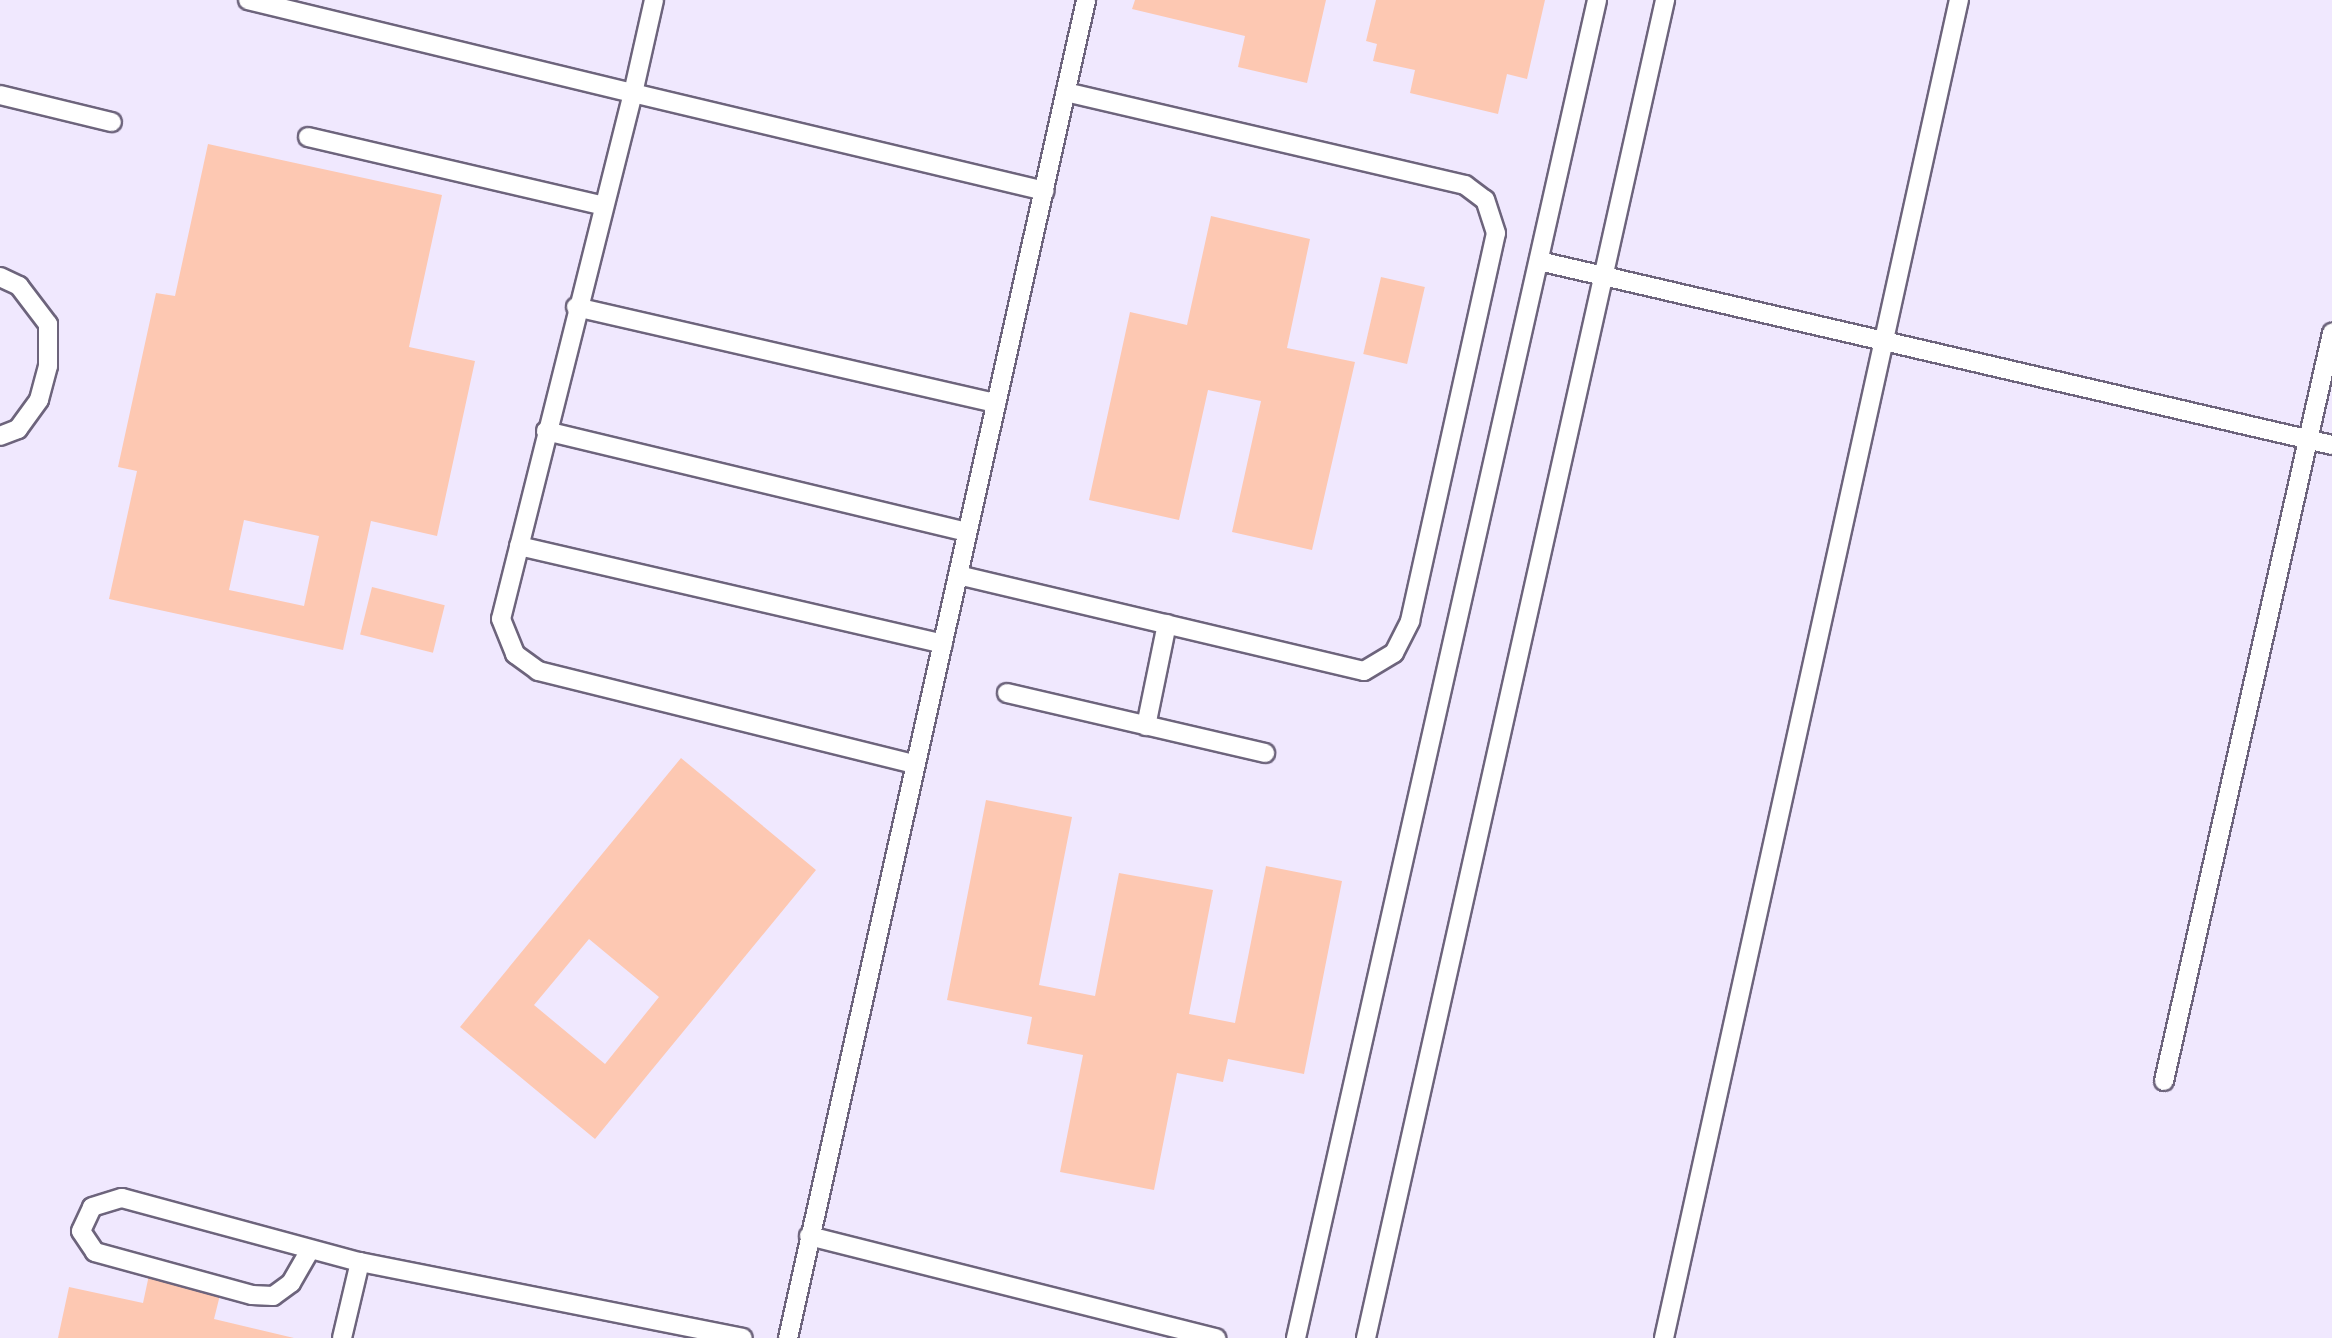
<!DOCTYPE html>
<style>
body{margin:0}
#map{position:relative;width:2332px;height:1338px;overflow:hidden;background:#f0e8fe;font-family:Rubik,sans-serif}
div>[style]{position:absolute}
[style*='--x']{left:calc(var(--x)*1px);top:calc(var(--y)*1px);width:calc(var(--w)*1px);rotate:calc(var(--a)*1deg)}
.building>*{inset:0;background:#fdc8b2;transform-origin:0 0}
.roads{filter:drop-shadow(2px 0 #6d647c) drop-shadow(-2px 0 #6d647c) drop-shadow(0 2px #6d647c) drop-shadow(0 -2px #6d647c)}
.service>*{height:18px;margin:-9px;padding:0 9px;transform-origin:9px;border-radius:9px;background:#fff}
span{translate:-50% -50%;white-space:nowrap;text-align:center;line-height:1.15;-webkit-text-stroke:8px #fbf9fe;paint-order:stroke}
</style>
<div id="map">
<div class="building">
<i style="clip-path:polygon(1135px 0,1326px 0,1307px 83px,1238px 67px,1245px 36px,1132px 9px)"></i>
<i style="clip-path:polygon(1376px 0,1545px 0,1527px 79px,1507px 74px,1498px 114px,1410px 93px,1415px 70px,1373px 61px,1377px 44px,1366px 41px)"></i>
<i style="clip-path:polygon(evenodd,208px 144px,442px 195px,409px 347px,475px 361px,437px 536px,371px 521px,343px 650px,109px 599px,137px 471px,118px 467px,156px 293px,175px 296px,208px 144px,244px 520px,319px 536px,304px 606px,229px 590px,244px 520px)"></i>
<i style="clip-path:polygon(1211px 216px,1310px 239px,1287px 348px,1355px 362px,1312px 550px,1232px 532px,1261px 401px,1208px 390px,1179px 520px,1089px 500px,1130px 312px,1187px 325px)"></i>
<i style="left:1381px;top:277px;width:45px;height:79px;rotate:13deg"></i>
<i style="left:372px;top:587px;width:75px;height:49px;rotate:14deg"></i>
<i style="clip-path:polygon(evenodd,681px 758px,816px 870px,595px 1139px,460px 1027px,681px 758px,589px 939px,659px 997px,605px 1064px,534px 1005px,589px 939px)"></i>
<i style="clip-path:polygon(986px 800px,1072px 817px,1039px 985px,1095px 996px,1119px 873px,1213px 890px,1189px 1014px,1235px 1023px,1266px 866px,1342px 881px,1304px 1074px,1228px 1059px,1223px 1082px,1177px 1073px,1154px 1190px,1060px 1172px,1083px 1055px,1027px 1044px,1032px 1017px,947px 1000px)"></i>
<i style="clip-path:polygon(149px 1275px,221px 1291px,214px 1319px,294px 1338px,58px 1338px,69px 1287px,143px 1303px)"></i>
</div>
<div class="roads">
<div class="service">
<i style="--x:248;--y:0;--w:396;--a:13.6"></i>
<i style="--x:633;--y:93;--w:542;--a:104.09"></i>
<i style="--x:501;--y:619;--w:38;--a:68"></i>
<i style="--x:515;--y:654;--w:29;--a:36"></i>
<i style="--x:538;--y:671;--w:388;--a:13.9"></i>
<i style="--x:654;--y:0;--w:95;--a:102.7"></i>
<i style="--x:633;--y:93;--w:423;--a:13.4"></i>
<i style="--x:0;--y:95;--w:115;--a:13.6"></i>
<i style="--x:308;--y:137;--w:300;--a:13.1"></i>
<i style="--x:1539;--y:261;--w:814;--a:13.06"></i>
<i style="--x:0;--y:277;--w:21;--a:25"></i>
<i style="--x:19;--y:286;--w:48;--a:52.7"></i>
<i style="--x:48;--y:324;--w:42;--a:90"></i>
<i style="--x:48;--y:366;--w:35;--a:105"></i>
<i style="--x:39;--y:400;--w:36;--a:126"></i>
<i style="--x:18;--y:429;--w:19;--a:159"></i>
<i style="--x:576;--y:307;--w:431;--a:12.9"></i>
<i style="--x:546;--y:431;--w:433;--a:13.5"></i>
<i style="--x:519;--y:546;--w:435;--a:13"></i>
<i style="--x:958;--y:575;--w:417;--a:13.3"></i>
<i style="--x:1364;--y:671;--w:35;--a:-31"></i>
<i style="--x:1394;--y:653;--w:36;--a:-63"></i>
<i style="--x:1410;--y:621;--w:397;--a:-77.5"></i>
<i style="--x:1496;--y:233;--w:35;--a:-108"></i>
<i style="--x:1485;--y:200;--w:25;--a:-143"></i>
<i style="--x:1465;--y:185;--w:410;--a:-166.9"></i>
<i style="--x:1007;--y:693;--w:265;--a:13.1"></i>
<i style="--x:1146;--y:726;--w:104;--a:-78.4"></i>
<i style="--x:2164;--y:1081;--w:767;--a:-77.34"></i>
<i style="--x:809;--y:1236;--w:420;--a:14.1"></i>
<i style="--x:310;--y:1250;--w:38;--a:120"></i>
<i style="--x:291;--y:1283;--w:22;--a:144"></i>
<i style="--x:273;--y:1296;--w:21;--a:-177"></i>
<i style="--x:252;--y:1295;--w:163;--a:-164.7"></i>
<i style="--x:95;--y:1252;--w:25;--a:-124"></i>
<i style="--x:81;--y:1231;--w:26;--a:-65"></i>
<i style="--x:92;--y:1207;--w:31;--a:-17"></i>
<i style="--x:122;--y:1198;--w:246;--a:15.1"></i>
<i style="--x:342;--y:1338;--w:78;--a:-76.7"></i>
<i style="--x:360;--y:1262;--w:390;--a:11.2"></i>
<i style="--x:788;--y:1338;--w:1371;--a:-77.44"></i>
<i style="--x:1296;--y:1338;--w:1371;--a:-77.32"></i>
<i style="--x:1366;--y:1338;--w:1371;--a:-77.4"></i>
<i style="--x:1664;--y:1338;--w:1370;--a:-77.57"></i>
</div>
</div>
</div>
